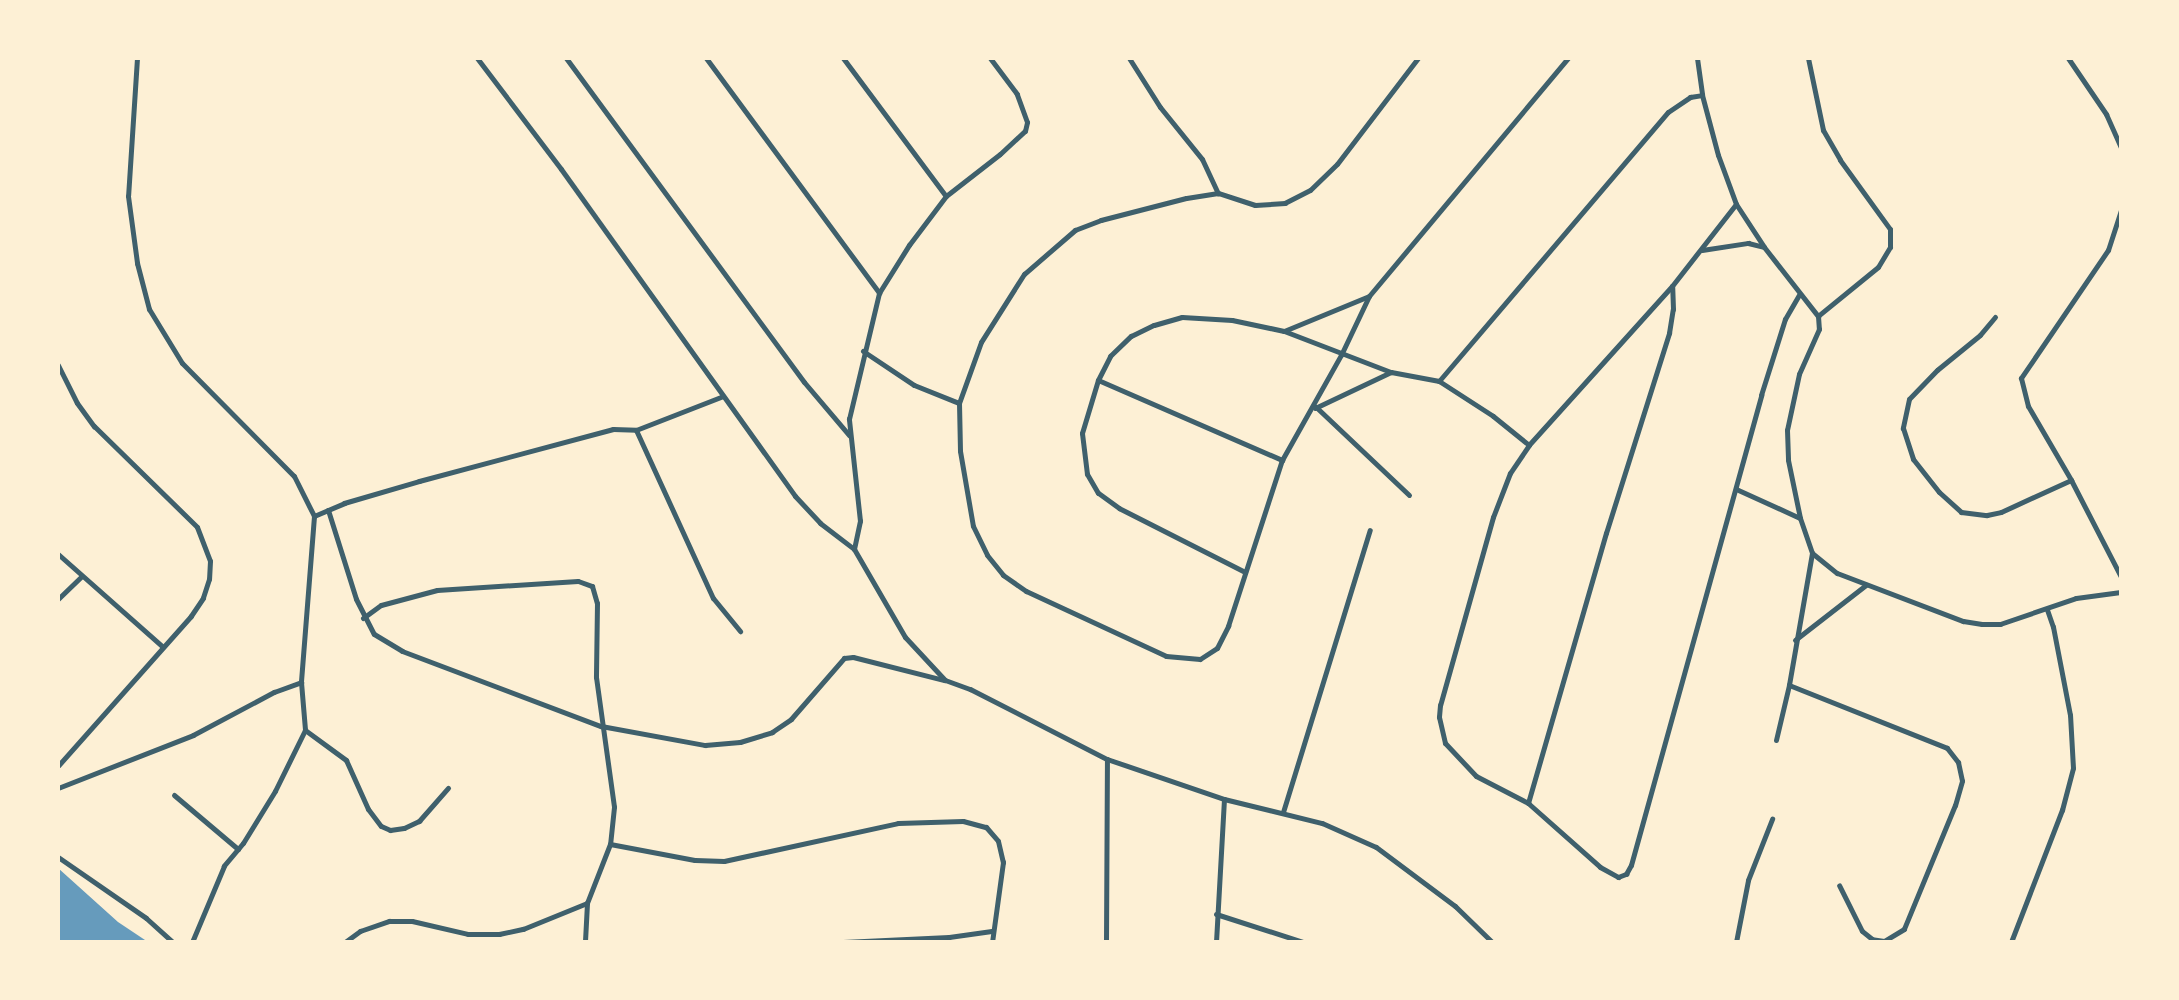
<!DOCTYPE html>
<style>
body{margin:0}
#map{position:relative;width:2179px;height:1000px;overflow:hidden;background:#fdf0d5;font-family:"Varela Round",sans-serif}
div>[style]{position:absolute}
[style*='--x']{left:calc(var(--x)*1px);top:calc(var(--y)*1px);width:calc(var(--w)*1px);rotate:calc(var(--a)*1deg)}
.water>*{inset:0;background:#669bbc}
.minor>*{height:5px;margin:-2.5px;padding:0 2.5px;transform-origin:2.5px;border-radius:2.5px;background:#3f606c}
span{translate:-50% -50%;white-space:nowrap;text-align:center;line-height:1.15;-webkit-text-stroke:5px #fdf0d5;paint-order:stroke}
.frame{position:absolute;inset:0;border:60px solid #fdf0d5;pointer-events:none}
</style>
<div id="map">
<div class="water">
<i style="clip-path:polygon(58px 868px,118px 922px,148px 942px,58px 942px)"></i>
</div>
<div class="minor">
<i style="--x:137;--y:58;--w:138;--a:93.7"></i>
<i style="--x:128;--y:196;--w:68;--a:82.3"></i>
<i style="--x:137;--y:263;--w:48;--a:75.4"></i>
<i style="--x:149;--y:309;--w:63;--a:58.6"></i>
<i style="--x:182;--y:363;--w:159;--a:45.3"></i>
<i style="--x:294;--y:476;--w:45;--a:63.4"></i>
<i style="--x:314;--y:516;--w:167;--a:94.5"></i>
<i style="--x:301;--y:682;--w:48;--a:85.2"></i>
<i style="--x:305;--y:730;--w:68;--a:116.2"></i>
<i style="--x:275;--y:791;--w:61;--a:121.6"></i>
<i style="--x:243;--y:843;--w:30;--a:130"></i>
<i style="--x:224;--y:866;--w:82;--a:112.8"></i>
<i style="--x:477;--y:58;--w:139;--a:52.9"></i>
<i style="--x:561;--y:169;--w:402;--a:54.4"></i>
<i style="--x:795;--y:496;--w:37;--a:47"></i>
<i style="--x:820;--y:523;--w:43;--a:37.4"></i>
<i style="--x:854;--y:549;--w:102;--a:59.9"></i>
<i style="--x:905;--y:637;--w:59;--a:47.1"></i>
<i style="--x:945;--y:680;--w:27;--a:20"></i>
<i style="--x:970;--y:689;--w:154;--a:27.1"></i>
<i style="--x:1107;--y:759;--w:124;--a:18.9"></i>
<i style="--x:1224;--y:799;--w:101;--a:13.8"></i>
<i style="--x:1322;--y:823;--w:59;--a:24"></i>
<i style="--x:1376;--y:847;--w:99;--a:36.8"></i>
<i style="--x:1455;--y:906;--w:52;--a:44.2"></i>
<i style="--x:566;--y:58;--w:402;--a:53.7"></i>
<i style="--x:804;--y:382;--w:70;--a:49.7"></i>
<i style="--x:706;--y:58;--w:292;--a:53.6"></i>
<i style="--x:843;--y:58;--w:172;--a:53.3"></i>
<i style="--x:1129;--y:58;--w:58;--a:57.7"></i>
<i style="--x:1160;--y:107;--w:67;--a:51.1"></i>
<i style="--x:1202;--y:159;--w:38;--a:65"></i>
<i style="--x:1418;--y:58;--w:133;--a:127.4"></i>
<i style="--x:1337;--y:164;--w:37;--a:136"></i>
<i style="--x:1310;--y:190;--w:28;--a:153"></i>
<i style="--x:1285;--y:203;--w:30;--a:176"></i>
<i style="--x:1255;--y:205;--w:39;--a:-162"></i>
<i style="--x:1218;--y:193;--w:32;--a:171"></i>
<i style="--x:1186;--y:198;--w:88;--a:165.5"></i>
<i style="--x:1101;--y:220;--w:28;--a:159"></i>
<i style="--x:1075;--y:230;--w:67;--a:139.2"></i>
<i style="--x:1024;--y:274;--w:80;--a:122.3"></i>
<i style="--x:981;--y:342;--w:65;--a:109.8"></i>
<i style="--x:959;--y:403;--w:48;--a:88.8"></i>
<i style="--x:960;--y:451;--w:76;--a:80.2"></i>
<i style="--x:973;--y:526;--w:32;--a:64"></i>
<i style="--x:987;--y:555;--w:26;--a:51"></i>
<i style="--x:1003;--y:575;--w:28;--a:35"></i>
<i style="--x:1026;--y:591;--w:154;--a:24.9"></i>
<i style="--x:1166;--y:656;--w:34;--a:5"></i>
<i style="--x:1200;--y:659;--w:20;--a:-33"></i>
<i style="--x:1217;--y:648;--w:25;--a:-63"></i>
<i style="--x:1228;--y:626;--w:175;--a:-72"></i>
<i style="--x:1282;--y:460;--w:120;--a:-60.7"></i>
<i style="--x:1341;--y:355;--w:65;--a:-64.6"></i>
<i style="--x:1369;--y:296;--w:310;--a:-50.1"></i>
<i style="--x:1697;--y:58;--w:37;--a:82"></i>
<i style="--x:1702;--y:95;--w:62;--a:75.1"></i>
<i style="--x:1718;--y:155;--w:52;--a:69.8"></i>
<i style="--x:1736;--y:204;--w:51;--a:56.9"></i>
<i style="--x:1764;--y:247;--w:88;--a:52"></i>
<i style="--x:1818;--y:316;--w:13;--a:86"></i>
<i style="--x:1819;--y:329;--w:49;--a:114"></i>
<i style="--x:1799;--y:374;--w:57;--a:102.1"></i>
<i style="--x:1787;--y:430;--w:30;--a:88"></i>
<i style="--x:1788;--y:460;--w:59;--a:78.3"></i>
<i style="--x:1800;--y:518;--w:37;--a:71"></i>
<i style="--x:1812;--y:553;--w:32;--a:39"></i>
<i style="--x:1837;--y:573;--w:135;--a:20.9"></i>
<i style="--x:1963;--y:621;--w:19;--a:9"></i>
<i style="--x:1982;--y:624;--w:18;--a:0"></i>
<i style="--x:2000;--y:624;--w:80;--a:-18.9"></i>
<i style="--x:2076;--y:598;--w:45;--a:-7.6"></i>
<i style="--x:1808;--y:58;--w:74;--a:78.2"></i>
<i style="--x:1823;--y:130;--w:34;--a:60"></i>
<i style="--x:1840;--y:160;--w:85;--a:54.1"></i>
<i style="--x:1890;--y:229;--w:18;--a:90"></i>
<i style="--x:1890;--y:247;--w:23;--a:121"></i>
<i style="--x:1878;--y:267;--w:77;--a:140.8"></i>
<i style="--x:2068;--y:58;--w:68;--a:55.8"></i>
<i style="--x:2106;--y:114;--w:37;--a:66"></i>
<i style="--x:1736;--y:204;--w:104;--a:128"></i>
<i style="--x:1672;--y:286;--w:214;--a:132"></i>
<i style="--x:1529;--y:445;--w:34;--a:124"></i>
<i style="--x:1510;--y:473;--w:47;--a:111.1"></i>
<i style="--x:1493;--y:517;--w:195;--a:105.7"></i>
<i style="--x:1440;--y:705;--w:12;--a:95"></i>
<i style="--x:1439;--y:717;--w:27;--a:77"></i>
<i style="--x:1445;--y:743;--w:45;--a:46.8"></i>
<i style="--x:1476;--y:776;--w:59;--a:27.4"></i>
<i style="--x:1528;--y:803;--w:96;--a:41.6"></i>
<i style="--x:1600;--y:867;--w:21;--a:29"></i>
<i style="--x:1618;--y:877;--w:9;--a:-21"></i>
<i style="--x:1626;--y:874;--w:10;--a:-61"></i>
<i style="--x:1631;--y:865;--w:488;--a:-74.5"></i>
<i style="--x:1761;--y:395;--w:80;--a:-72.5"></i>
<i style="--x:1785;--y:319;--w:28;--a:-60"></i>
<i style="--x:2121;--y:210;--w:42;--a:108"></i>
<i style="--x:2108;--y:250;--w:155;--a:124.2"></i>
<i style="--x:2021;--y:378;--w:29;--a:76"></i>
<i style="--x:2028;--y:406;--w:86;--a:59.8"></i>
<i style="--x:2071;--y:480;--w:109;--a:62.7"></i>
<i style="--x:1702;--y:250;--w:47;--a:-8.7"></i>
<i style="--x:1748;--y:243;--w:16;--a:14"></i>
<i style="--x:1995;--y:317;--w:23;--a:130"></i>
<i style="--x:1980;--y:335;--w:55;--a:140.9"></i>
<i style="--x:1937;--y:370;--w:40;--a:134"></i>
<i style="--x:1909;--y:399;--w:30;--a:102"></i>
<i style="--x:1903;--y:428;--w:33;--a:72"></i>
<i style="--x:1913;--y:459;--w:42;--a:51.8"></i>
<i style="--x:1939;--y:492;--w:30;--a:42"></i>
<i style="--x:1961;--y:512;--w:26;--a:7"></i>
<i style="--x:1987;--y:515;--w:14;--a:-12"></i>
<i style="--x:2001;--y:512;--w:77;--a:-24.6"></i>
<i style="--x:1284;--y:331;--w:92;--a:-22.4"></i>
<i style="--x:863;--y:351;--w:61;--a:33.7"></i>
<i style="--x:914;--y:385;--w:48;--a:21.8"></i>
<i style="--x:58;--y:365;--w:42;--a:63.4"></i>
<i style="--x:77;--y:403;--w:29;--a:54"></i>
<i style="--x:94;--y:426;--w:144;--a:44.4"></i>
<i style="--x:197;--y:527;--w:36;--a:69"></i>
<i style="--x:210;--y:561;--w:18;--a:93"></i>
<i style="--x:209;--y:579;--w:20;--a:108"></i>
<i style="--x:203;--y:598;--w:22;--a:124"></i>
<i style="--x:191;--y:616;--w:200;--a:131.6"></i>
<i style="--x:1098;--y:380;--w:201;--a:23.5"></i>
<i style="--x:1439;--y:381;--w:353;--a:-49.6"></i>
<i style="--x:1668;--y:112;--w:27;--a:-34"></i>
<i style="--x:1690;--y:97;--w:12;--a:-9"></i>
<i style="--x:1316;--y:407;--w:128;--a:43.4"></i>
<i style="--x:1315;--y:408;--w:84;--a:-25.3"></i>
<i style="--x:636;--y:430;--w:185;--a:65.4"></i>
<i style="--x:713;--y:598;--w:43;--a:50.7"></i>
<i style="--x:1736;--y:489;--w:70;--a:24.4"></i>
<i style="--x:328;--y:510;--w:93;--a:72.5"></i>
<i style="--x:356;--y:599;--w:39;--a:63"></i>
<i style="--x:374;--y:634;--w:33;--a:31"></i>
<i style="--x:402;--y:651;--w:213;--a:20.7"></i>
<i style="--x:601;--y:726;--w:106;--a:10.4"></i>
<i style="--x:705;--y:745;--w:35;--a:-5"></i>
<i style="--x:740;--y:742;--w:34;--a:-17"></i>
<i style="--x:772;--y:732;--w:23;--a:-34"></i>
<i style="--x:791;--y:719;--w:81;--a:-49"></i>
<i style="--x:844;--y:658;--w:9;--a:-6"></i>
<i style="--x:853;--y:657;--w:94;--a:14.2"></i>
<i style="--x:314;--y:516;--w:33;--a:-23"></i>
<i style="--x:344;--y:503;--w:78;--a:-16.3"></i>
<i style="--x:419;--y:481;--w:201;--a:-15"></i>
<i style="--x:613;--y:429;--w:23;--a:2"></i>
<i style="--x:636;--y:430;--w:93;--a:-21.3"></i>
<i style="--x:854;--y:549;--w:29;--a:-78"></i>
<i style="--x:860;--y:521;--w:103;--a:-96.2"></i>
<i style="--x:849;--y:419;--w:130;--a:-76.6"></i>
<i style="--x:879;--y:293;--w:57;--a:-58"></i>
<i style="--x:909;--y:245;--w:61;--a:-52.9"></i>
<i style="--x:946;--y:196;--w:68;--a:-37.9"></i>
<i style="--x:1000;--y:154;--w:34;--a:-43"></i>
<i style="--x:1025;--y:131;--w:9;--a:-77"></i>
<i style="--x:1027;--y:122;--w:30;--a:-110"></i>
<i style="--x:1017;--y:94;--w:45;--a:-126.9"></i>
<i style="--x:1812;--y:553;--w:134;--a:99.9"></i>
<i style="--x:1789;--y:685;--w:170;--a:21.7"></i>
<i style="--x:1947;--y:748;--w:18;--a:52"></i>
<i style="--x:1958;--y:762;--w:19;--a:78"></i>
<i style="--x:1962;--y:781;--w:25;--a:106"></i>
<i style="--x:1955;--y:805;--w:134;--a:112.4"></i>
<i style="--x:1904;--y:929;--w:23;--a:149"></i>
<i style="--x:1884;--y:941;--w:12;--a:-171"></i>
<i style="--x:1872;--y:939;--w:13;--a:-141"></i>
<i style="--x:1862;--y:931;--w:51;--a:-116.6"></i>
<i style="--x:58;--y:554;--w:140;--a:41.5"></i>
<i style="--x:1245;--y:572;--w:141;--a:-153.1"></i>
<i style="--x:1119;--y:508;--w:26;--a:-144"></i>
<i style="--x:1098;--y:493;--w:22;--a:-120"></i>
<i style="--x:1087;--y:474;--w:41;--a:-97"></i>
<i style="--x:1082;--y:433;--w:55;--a:-73.2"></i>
<i style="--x:1098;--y:380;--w:27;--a:-63"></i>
<i style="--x:1110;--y:356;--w:29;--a:-44"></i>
<i style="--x:1131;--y:336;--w:25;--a:-26"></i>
<i style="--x:1154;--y:325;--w:29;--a:-16"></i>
<i style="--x:1182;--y:317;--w:50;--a:3.4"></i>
<i style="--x:1232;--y:320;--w:53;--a:11.9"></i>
<i style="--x:1284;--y:331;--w:115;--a:21"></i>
<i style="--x:1391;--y:372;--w:49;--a:10.6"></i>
<i style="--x:1439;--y:381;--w:64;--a:32.9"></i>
<i style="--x:1493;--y:416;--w:46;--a:38.9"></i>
<i style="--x:58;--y:599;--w:32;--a:-44"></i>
<i style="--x:363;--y:618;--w:22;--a:-36"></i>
<i style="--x:381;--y:605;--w:58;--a:-15"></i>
<i style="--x:437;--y:590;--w:141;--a:-3.7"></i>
<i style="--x:578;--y:581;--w:15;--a:20"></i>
<i style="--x:592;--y:586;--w:18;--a:74"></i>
<i style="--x:597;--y:603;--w:74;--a:90.8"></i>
<i style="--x:596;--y:677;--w:131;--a:82.1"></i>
<i style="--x:614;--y:807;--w:37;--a:96"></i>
<i style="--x:610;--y:844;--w:63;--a:111.3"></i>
<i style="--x:587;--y:903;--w:39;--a:93"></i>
<i style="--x:1795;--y:640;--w:90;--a:-37.8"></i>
<i style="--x:305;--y:730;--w:51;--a:36.2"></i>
<i style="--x:346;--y:760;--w:54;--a:65.8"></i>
<i style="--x:368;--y:809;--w:21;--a:53"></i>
<i style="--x:381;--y:826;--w:10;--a:24"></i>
<i style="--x:390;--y:830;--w:14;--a:-8"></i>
<i style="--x:404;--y:828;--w:17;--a:-25"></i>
<i style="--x:419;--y:821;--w:44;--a:-48.7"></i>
<i style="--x:1776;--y:740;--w:57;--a:-76.7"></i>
<i style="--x:58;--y:788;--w:145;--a:-21.4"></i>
<i style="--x:193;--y:735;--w:92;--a:-28"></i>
<i style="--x:274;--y:692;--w:29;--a:-20"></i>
<i style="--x:174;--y:795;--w:84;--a:40.2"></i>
<i style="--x:1528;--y:803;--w:281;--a:-73.9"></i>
<i style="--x:1606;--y:533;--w:210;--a:-72.5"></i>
<i style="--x:1669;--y:333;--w:24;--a:-81"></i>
<i style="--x:1673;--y:309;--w:23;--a:-92"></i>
<i style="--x:1283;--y:812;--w:295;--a:-72.9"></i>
<i style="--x:610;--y:844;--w:86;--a:10.7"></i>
<i style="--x:695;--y:860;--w:29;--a:2"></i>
<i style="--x:724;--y:861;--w:178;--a:-12.3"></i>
<i style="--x:898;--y:823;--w:65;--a:-1.8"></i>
<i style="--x:963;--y:821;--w:24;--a:15"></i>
<i style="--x:986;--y:827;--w:18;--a:49"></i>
<i style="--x:998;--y:841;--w:22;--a:77"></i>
<i style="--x:1003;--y:862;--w:81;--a:97.8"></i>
<i style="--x:58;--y:857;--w:107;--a:34.7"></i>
<i style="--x:146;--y:918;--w:36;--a:42"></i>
<i style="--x:1216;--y:914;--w:91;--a:17.8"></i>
<i style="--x:345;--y:942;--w:19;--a:-36"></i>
<i style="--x:360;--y:931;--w:31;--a:-19"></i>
<i style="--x:389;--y:921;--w:23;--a:0"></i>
<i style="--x:412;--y:921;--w:57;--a:13.1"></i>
<i style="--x:468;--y:934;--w:31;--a:0"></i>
<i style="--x:499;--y:934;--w:25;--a:-12"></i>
<i style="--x:523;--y:929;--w:69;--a:-22.1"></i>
<i style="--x:843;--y:942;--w:106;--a:-2.7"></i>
<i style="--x:949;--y:937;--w:43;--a:-7.9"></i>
<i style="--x:1106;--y:942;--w:183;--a:-89.7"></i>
<i style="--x:1216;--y:942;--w:143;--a:-86.8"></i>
<i style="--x:1736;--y:942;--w:63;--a:-79"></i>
<i style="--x:1748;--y:880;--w:66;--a:-68.5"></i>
<i style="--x:2011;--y:942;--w:142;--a:-68.9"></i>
<i style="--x:2062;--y:810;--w:43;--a:-75.3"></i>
<i style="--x:2073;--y:768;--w:53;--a:-93.2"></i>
<i style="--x:2070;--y:715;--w:90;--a:-100.9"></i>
<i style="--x:2053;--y:627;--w:18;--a:-109"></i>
</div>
<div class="frame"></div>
</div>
